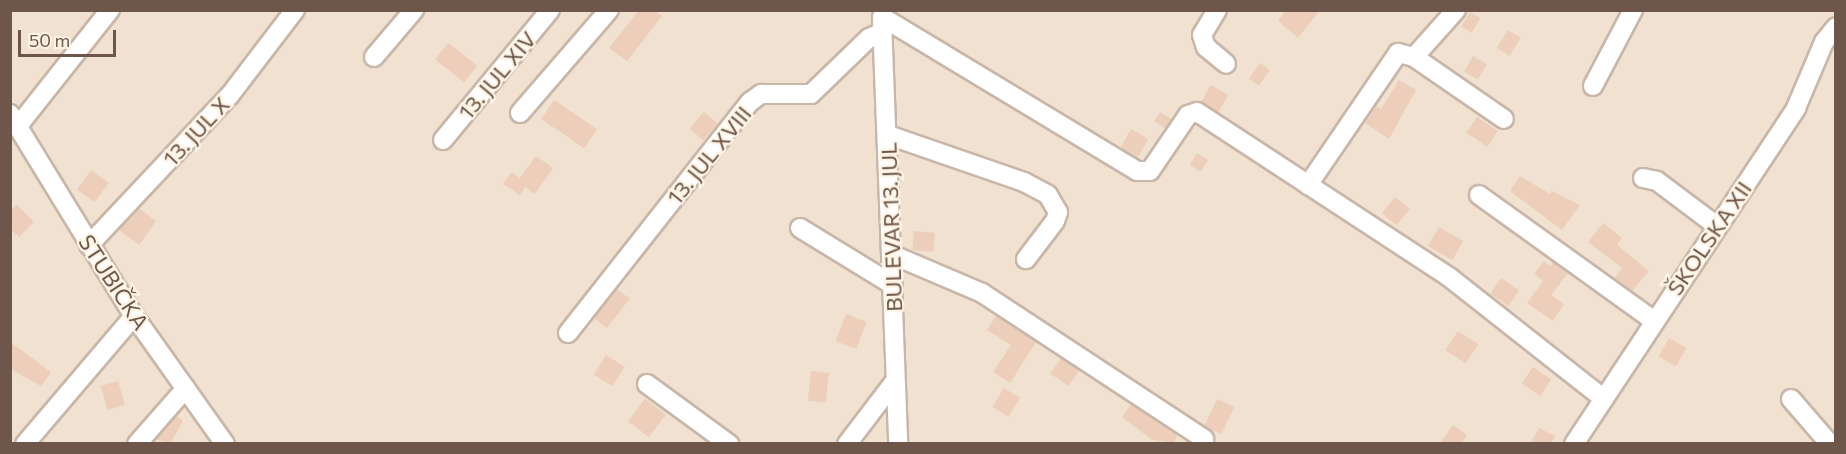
<!DOCTYPE html>
<meta charset="utf-8">
<style>
body{margin:0}
#map{position:relative;width:1846px;height:454px;overflow:hidden;background:#f9f0e1;font-family:Commissioner,sans-serif}
div>[style]{position:absolute}
[style*='--x']{left:calc(var(--x)*1px);top:calc(var(--y)*1px);width:calc(var(--w)*1px);rotate:calc(var(--a)*1deg)}
.residential>*{inset:0;background:#f0e1d0;transform-origin:0 0}
.building>*{inset:0;background:#eccebb;transform-origin:0 0}
.roads{filter:drop-shadow(2px 0 #c8b7a9) drop-shadow(-2px 0 #c8b7a9) drop-shadow(0 2px #c8b7a9) drop-shadow(0 -2px #c8b7a9)}
.minor>*{height:18px;margin:-9px;padding:0 9px;transform-origin:9px;border-radius:9px;background:#fff}
span{translate:-50% -50%;white-space:nowrap;text-align:center;line-height:1.15;-webkit-text-stroke:4.5px #fdf4e6;paint-order:stroke}
.street-label{font-size:22px;color:#6e574a}
.frame{position:absolute;inset:0;border:12px solid #6e574a;pointer-events:none}
.scale{position:absolute;left:18px;top:30px;width:98px;height:27px;box-sizing:border-box;border:3px solid #6e574a;border-top:0;padding-left:8px;font-size:18px;line-height:21px;white-space:nowrap;color:#6e574a;-webkit-text-stroke:4px #fdf4e6;paint-order:stroke}
</style>
<div id="map">
<div class="residential">
<i style="left:11px;top:11px;width:1824px;height:432px"></i>
</div>
<div class="building">
<i style="clip-path:polygon(639px 10px,654px 10px,662px 16px,627px 61px,609px 48px)"></i>
<i style="clip-path:polygon(1286px 10px,1320px 10px,1298px 38px,1278px 21px)"></i>
<i style="left:1470px;top:12px;width:12px;height:17px;rotate:31deg"></i>
<i style="left:1508px;top:30px;width:15px;height:21px;rotate:32deg"></i>
<i style="left:448px;top:43px;width:37px;height:21px;rotate:38deg"></i>
<i style="left:1473px;top:56px;width:16px;height:18px;rotate:30deg"></i>
<i style="left:1260px;top:63px;width:12px;height:19px;rotate:35deg"></i>
<i style="clip-path:polygon(1399px 80px,1416px 90px,1389px 139px,1365px 123px,1377px 106px,1381px 109px)"></i>
<i style="left:1211px;top:85px;width:20px;height:20px;rotate:30deg"></i>
<i style="left:554px;top:100px;width:52px;height:23px;rotate:34deg"></i>
<i style="left:704px;top:112px;width:18px;height:22px;rotate:41deg"></i>
<i style="left:1160px;top:112px;width:13px;height:11px;rotate:32deg"></i>
<i style="left:1477px;top:117px;width:25px;height:19px;rotate:34deg"></i>
<i style="left:1131px;top:129px;width:20px;height:21px;rotate:30deg"></i>
<i style="left:1197px;top:153px;width:13px;height:14px;rotate:32deg"></i>
<i style="clip-path:polygon(536px 156px,553px 168px,535px 194px,525px 187px,520px 195px,503px 184px,512px 172px,520px 178px)"></i>
<i style="left:91px;top:170px;width:22px;height:24px;rotate:36deg"></i>
<i style="clip-path:polygon(1520px 176px,1550px 194px,1552px 191px,1580px 205px,1562px 230px,1510px 191px)"></i>
<i style="left:1395px;top:197px;width:19px;height:21px;rotate:39deg"></i>
<i style="clip-path:polygon(17px 205px,34px 222px,19px 237px,10px 228px,10px 211px)"></i>
<i style="clip-path:polygon(139px 208px,156px 221px,139px 245px,119px 230px)"></i>
<i style="clip-path:polygon(1603px 223px,1622px 238px,1617px 245px,1649px 271px,1632px 291px,1615px 278px,1622px 268px,1588px 242px)"></i>
<i style="left:1439px;top:227px;width:28px;height:22px;rotate:30deg"></i>
<i style="left:914px;top:231px;width:21px;height:19px;rotate:5deg"></i>
<i style="clip-path:polygon(1544px 261px,1550px 266px,1553px 262px,1568px 273px,1551px 295px,1564px 304px,1553px 321px,1527px 303px,1543px 281px,1534px 274px)"></i>
<i style="left:1501px;top:278px;width:22px;height:19px;rotate:34deg"></i>
<i style="left:617px;top:289px;width:16px;height:37px;rotate:38deg"></i>
<i style="left:846px;top:314px;width:22px;height:29px;rotate:21deg"></i>
<i style="clip-path:polygon(996px 316px,1036px 342px,1010px 383px,993px 372px,1011px 345px,987px 330px)"></i>
<i style="left:1458px;top:331px;width:24px;height:23px;rotate:33deg"></i>
<i style="left:1669px;top:338px;width:20px;height:21px;rotate:30deg"></i>
<i style="clip-path:polygon(10px 342px,51px 372px,41px 386px,10px 369px)"></i>
<i style="left:606px;top:355px;width:22px;height:23px;rotate:32deg"></i>
<i style="left:1061px;top:358px;width:22px;height:19px;rotate:34deg"></i>
<i style="left:1533px;top:367px;width:22px;height:20px;rotate:34deg"></i>
<i style="left:811px;top:371px;width:18px;height:30px;rotate:6deg"></i>
<i style="left:118px;top:381px;width:25px;height:18px;rotate:74deg"></i>
<i style="left:1004px;top:388px;width:19px;height:22px;rotate:32deg"></i>
<i style="left:645px;top:399px;width:26px;height:28px;rotate:37deg"></i>
<i style="left:1217px;top:399px;width:19px;height:30px;rotate:25deg"></i>
<i style="clip-path:polygon(1131px 404px,1177px 435px,1174px 444px,1151px 439px,1122px 417px)"></i>
<i style="clip-path:polygon(176px 416px,183px 421px,170px 444px,156px 439px)"></i>
<i style="clip-path:polygon(1453px 425px,1467px 435px,1461px 444px,1439px 444px)"></i>
<i style="clip-path:polygon(1539px 428px,1555px 436px,1551px 444px,1530px 444px)"></i>
</div>
<div class="roads">
<div class="minor">
<i style="--x:1217;--y:10;--w:29;--a:121"></i>
<i style="--x:1202;--y:35;--w:13;--a:72"></i>
<i style="--x:1206;--y:47;--w:26;--a:40"></i>
<i style="--x:882;--y:17;--w:298;--a:31.1"></i>
<i style="--x:1137;--y:171;--w:13;--a:0"></i>
<i style="--x:1150;--y:171;--w:68;--a:-55.8"></i>
<i style="--x:1188;--y:115;--w:9;--a:-18"></i>
<i style="--x:1197;--y:112;--w:301;--a:33.2"></i>
<i style="--x:1449;--y:277;--w:197;--a:38.2"></i>
<i style="--x:882;--y:21;--w:423;--a:87.8"></i>
<i style="--x:374;--y:57;--w:62;--a:-49.6"></i>
<i style="--x:1414;--y:57;--w:63;--a:-48.2"></i>
<i style="--x:1593;--y:86;--w:86;--a:-62.2"></i>
<i style="--x:520;--y:113;--w:136;--a:-49.2"></i>
<i style="--x:10;--y:114;--w:237;--a:58.5"></i>
<i style="--x:134;--y:316;--w:157;--a:54.6"></i>
<i style="--x:18;--y:126;--w:148;--a:-51.6"></i>
<i style="--x:888;--y:135;--w:144;--a:19.1"></i>
<i style="--x:1024;--y:182;--w:27;--a:28"></i>
<i style="--x:1048;--y:195;--w:20;--a:60"></i>
<i style="--x:1058;--y:212;--w:9;--a:108"></i>
<i style="--x:1055;--y:221;--w:48;--a:127.3"></i>
<i style="--x:443;--y:140;--w:168;--a:-50.5"></i>
<i style="--x:1643;--y:178;--w:14;--a:12"></i>
<i style="--x:1657;--y:181;--w:75;--a:36.9"></i>
<i style="--x:1308;--y:185;--w:160;--a:-55.7"></i>
<i style="--x:1398;--y:53;--w:16;--a:14"></i>
<i style="--x:1414;--y:57;--w:109;--a:34.6"></i>
<i style="--x:1479;--y:195;--w:214;--a:35.7"></i>
<i style="--x:800;--y:228;--w:109;--a:31.5"></i>
<i style="--x:89;--y:245;--w:206;--a:-46.8"></i>
<i style="--x:230;--y:95;--w:107;--a:-52.6"></i>
<i style="--x:893;--y:255;--w:97;--a:23.1"></i>
<i style="--x:982;--y:293;--w:266;--a:33.3"></i>
<i style="--x:568;--y:333;--w:294;--a:-51.8"></i>
<i style="--x:750;--y:102;--w:14;--a:-36"></i>
<i style="--x:761;--y:94;--w:50;--a:0"></i>
<i style="--x:811;--y:94;--w:81;--a:-44"></i>
<i style="--x:869;--y:38;--w:15;--a:-23"></i>
<i style="--x:647;--y:384;--w:102;--a:36.2"></i>
<i style="--x:1791;--y:399;--w:60;--a:49.1"></i>
<i style="--x:25;--y:444;--w:168;--a:-49.6"></i>
<i style="--x:137;--y:444;--w:74;--a:-48.8"></i>
<i style="--x:847;--y:444;--w:79;--a:-52.7"></i>
<i style="--x:1574;--y:444;--w:403;--a:-56.5"></i>
<i style="--x:1796;--y:108;--w:72;--a:-67"></i>
<i style="--x:1824;--y:42;--w:19;--a:-51"></i>
</div>
</div>
<div class="street-label">
<span style="left:497px;top:75px;rotate:-50deg">13. JUL XIV</span>
<span style="left:196px;top:131px;rotate:-47deg">13. JUL X</span>
<span style="left:709px;top:155px;rotate:-51deg">13. JUL XVIII</span>
<span style="left:891px;top:227px;rotate:-92deg">BULEVAR 13. JUL</span>
<span style="left:1709px;top:238px;rotate:-56deg">ŠKOLSKA XII</span>
<span style="left:114px;top:282px;rotate:57deg">STUBIČKA</span>
</div>
<div class="frame"></div>
<div class="scale">50 m</div>
</div>
